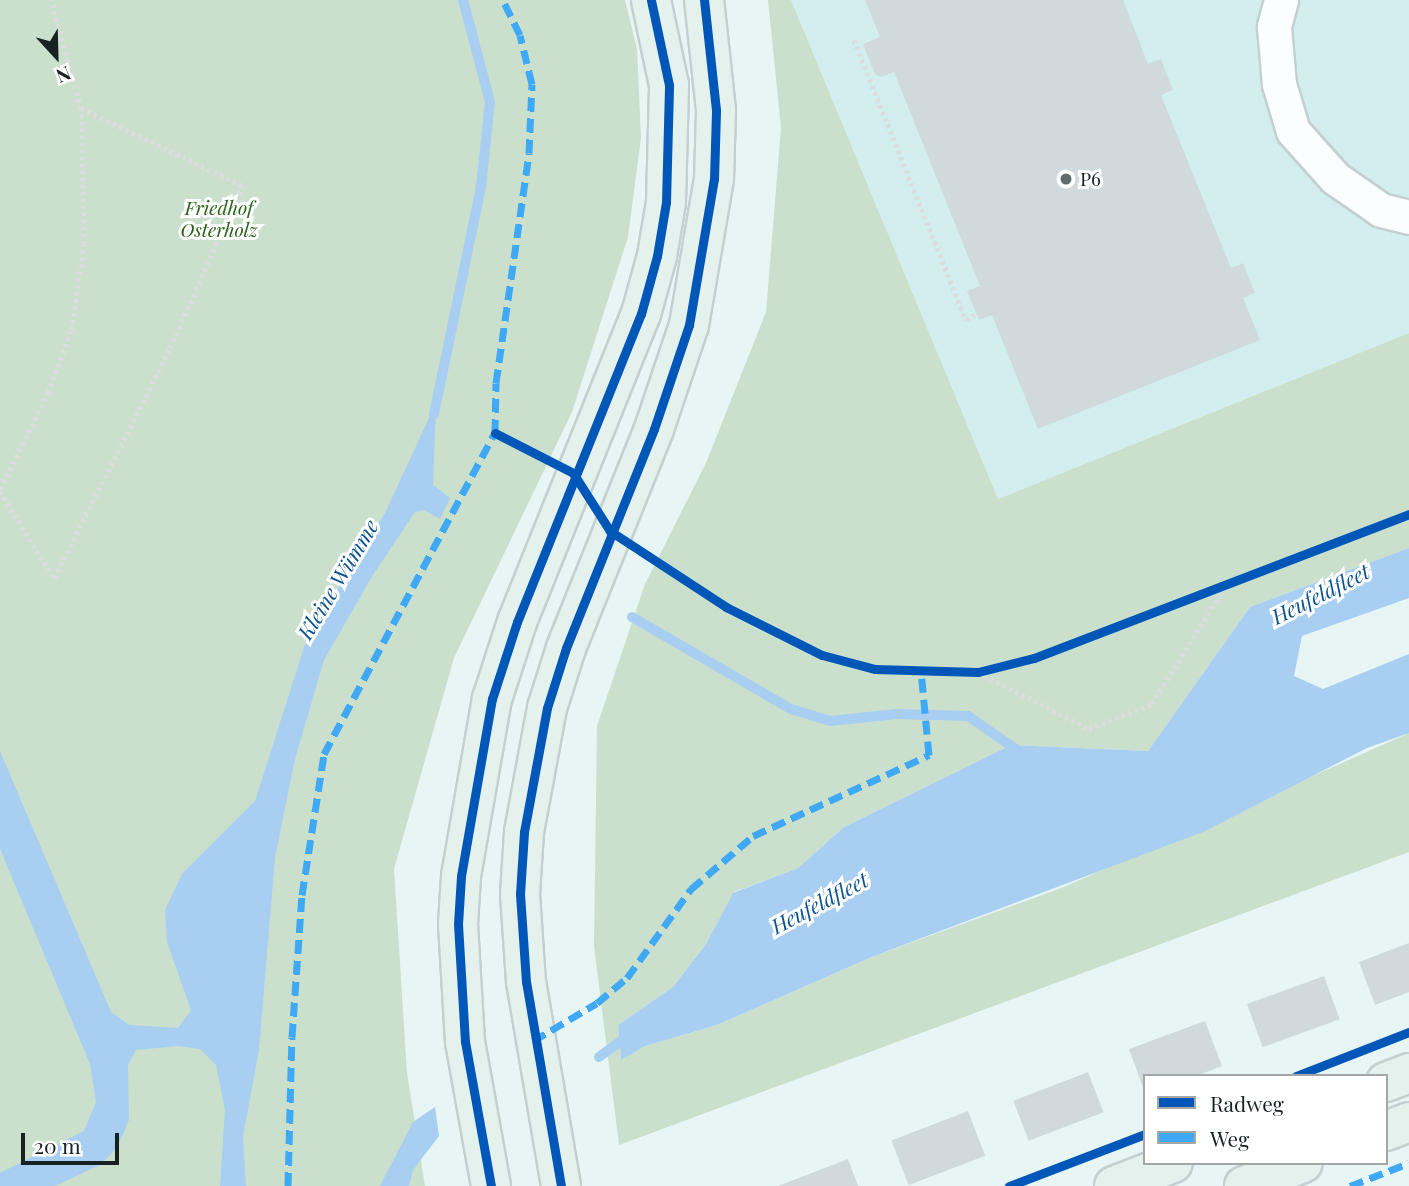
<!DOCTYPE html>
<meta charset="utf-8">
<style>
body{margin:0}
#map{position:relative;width:1409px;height:1186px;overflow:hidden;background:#e7f5f5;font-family:"Playfair Display",serif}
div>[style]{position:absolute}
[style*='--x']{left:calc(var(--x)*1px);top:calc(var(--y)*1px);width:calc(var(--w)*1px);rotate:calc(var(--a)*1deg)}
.built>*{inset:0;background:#d3eeee}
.green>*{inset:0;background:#cae0cc}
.water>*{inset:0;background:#a8cef2}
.stream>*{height:10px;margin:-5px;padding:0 5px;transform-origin:5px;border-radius:5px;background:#a8cef2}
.building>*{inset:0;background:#d0dadc;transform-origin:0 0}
.path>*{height:4.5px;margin-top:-2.25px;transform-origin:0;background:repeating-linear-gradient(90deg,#d9dddd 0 3.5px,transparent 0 7px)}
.roads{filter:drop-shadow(2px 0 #c4cfcf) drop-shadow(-2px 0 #c4cfcf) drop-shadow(0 2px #c4cfcf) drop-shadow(0 -2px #c4cfcf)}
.minor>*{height:33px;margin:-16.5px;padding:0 16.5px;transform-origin:16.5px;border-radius:16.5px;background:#fbfefe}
.major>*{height:38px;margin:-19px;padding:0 19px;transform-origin:19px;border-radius:19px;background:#e4f1ec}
.quiet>*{height:7px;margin-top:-3.5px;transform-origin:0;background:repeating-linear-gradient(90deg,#3fa9f5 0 14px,transparent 0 21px)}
.cycleway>*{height:9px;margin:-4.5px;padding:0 4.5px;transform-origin:4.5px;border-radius:4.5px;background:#0057b8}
.dots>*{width:19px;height:19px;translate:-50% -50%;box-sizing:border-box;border:4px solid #fff;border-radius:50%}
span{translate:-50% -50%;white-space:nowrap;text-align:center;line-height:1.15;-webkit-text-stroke:6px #fff;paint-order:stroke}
.poi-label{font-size:19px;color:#182222}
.left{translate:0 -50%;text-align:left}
.park-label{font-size:19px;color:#286118;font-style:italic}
.water-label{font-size:21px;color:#0a528f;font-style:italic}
.legend{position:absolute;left:1143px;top:1074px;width:245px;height:91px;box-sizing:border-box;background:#fff;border:2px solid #a3a7a7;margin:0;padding:9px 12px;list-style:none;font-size:21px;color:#182222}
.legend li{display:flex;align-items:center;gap:14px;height:35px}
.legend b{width:35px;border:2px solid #a3a7a7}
.north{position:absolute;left:21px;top:21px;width:70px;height:70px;-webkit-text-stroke:5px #fff;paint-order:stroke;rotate:158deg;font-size:19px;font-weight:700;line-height:28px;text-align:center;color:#182222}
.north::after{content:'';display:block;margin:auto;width:24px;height:32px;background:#182222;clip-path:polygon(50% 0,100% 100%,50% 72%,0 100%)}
.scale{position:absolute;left:21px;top:1133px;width:98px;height:32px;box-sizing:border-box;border:4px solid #182222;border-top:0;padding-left:9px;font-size:21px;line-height:24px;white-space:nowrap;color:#182222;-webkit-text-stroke:5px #fff;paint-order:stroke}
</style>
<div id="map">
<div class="built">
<i style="clip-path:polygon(791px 0,1409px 0,1409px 333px,998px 499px)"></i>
</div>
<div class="green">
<i style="clip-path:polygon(0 0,625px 0,637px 49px,641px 138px,628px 237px,572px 412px,454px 658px,394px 869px,407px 1073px,425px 1186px,0 1186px)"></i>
<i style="clip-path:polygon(768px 0,791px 0,998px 499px,1409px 333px,1409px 548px,1250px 607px,1148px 751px,1011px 745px,844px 827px,798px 868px,734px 892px,706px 944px,673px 987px,618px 1025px,621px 1059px,645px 1046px,717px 1025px,874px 956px,1064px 887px,1409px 733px,1409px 852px,619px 1145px,594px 946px,597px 726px,645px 584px,706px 463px,766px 312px,781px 128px)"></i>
</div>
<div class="water">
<i style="clip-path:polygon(436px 403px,433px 485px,450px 498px,440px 519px,424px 510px,415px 512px,373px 575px,324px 660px,295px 759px,275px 858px,259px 1050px,243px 1136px,246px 1186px,220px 1186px,225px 1110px,216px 1065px,200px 1049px,178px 1046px,136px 1050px,128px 1065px,129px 1120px,117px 1148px,100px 1165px,55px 1186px,0 1186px,0 1173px,84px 1131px,96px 1102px,90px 1064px,0 849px,0 751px,111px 1012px,129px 1025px,178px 1028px,191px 1010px,167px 942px,165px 910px,182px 874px,255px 801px,307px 638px,385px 513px)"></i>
<i style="clip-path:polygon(1409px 548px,1409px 598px,1302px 636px,1294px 676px,1323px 689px,1409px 654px,1409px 733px,1367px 748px,1203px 832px,874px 956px,717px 1025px,645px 1046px,621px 1060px,618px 1025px,673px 987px,706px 944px,733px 893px,798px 868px,844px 827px,1011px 745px,1148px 751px,1250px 607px)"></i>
<i style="clip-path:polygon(435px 1107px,439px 1136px,413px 1170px,409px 1186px,380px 1186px,413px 1122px)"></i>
</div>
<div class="stream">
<i style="--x:434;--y:414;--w:232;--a:-78.3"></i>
<i style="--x:481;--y:187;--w:85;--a:-84"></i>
<i style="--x:490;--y:102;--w:106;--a:-104.8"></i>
<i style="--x:632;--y:617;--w:184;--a:30.1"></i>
<i style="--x:791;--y:709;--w:41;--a:17.1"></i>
<i style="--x:830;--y:721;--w:67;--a:-6"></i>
<i style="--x:897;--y:714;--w:71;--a:1.6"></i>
<i style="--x:968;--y:716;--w:63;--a:34.7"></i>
<i style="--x:599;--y:1057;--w:37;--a:-36"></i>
</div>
<div class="building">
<i style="clip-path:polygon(865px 0,1123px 0,1148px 64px,1161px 59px,1173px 90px,1161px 95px,1231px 268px,1243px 263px,1255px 293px,1243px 298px,1260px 340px,1038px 429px,992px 315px,979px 320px,967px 291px,980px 286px,894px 72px,881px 77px,875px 74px,863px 44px,880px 37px)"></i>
<i style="clip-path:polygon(1409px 943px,1409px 992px,1375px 1005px,1359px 962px)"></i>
<i style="left:1324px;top:976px;width:46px;height:82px;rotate:70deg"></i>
<i style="clip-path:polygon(1205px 1021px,1222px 1066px,1196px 1076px,1145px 1076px,1144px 1090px,1129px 1049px)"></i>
<i style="left:1088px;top:1072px;width:43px;height:80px;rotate:69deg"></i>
<i style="left:968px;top:1111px;width:48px;height:82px;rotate:69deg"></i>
<i style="clip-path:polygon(848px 1159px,858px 1186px,778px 1186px)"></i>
</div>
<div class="path">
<i style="--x:854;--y:40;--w:302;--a:68.2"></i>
<i style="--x:966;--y:320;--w:12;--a:-31"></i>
<i style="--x:0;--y:489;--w:107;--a:-63.4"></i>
<i style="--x:48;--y:393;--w:67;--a:-69.9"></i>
<i style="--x:71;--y:330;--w:87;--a:-81.4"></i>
<i style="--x:84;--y:244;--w:135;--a:-91.3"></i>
<i style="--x:81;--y:109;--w:113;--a:-105.4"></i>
<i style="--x:0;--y:491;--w:102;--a:58.2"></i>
<i style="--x:54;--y:578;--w:258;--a:-63.2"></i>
<i style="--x:170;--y:348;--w:177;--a:-66"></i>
<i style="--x:242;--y:186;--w:178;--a:-154.4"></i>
<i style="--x:978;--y:672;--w:125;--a:27.2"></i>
<i style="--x:1089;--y:729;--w:68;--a:-21.6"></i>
<i style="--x:1152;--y:704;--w:144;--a:-58.1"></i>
</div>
<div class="roads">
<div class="minor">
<i style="--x:1281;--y:0;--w:28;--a:105"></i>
<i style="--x:1274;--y:27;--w:57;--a:85"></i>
<i style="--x:1279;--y:84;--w:49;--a:73.4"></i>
<i style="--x:1293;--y:131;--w:63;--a:48.2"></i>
<i style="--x:1335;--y:178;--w:56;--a:34.8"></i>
<i style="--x:1381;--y:210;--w:29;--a:14"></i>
</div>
<div class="major">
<i style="--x:1386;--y:1082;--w:25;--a:-21"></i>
<i style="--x:1386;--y:1131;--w:25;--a:-21"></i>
<i style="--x:491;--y:1186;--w:146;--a:-100.2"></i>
<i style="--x:465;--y:1042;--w:118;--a:-93.4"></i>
<i style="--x:458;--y:924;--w:48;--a:-86.4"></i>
<i style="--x:461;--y:876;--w:180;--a:-80.1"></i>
<i style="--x:492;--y:699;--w:81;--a:-72"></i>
<i style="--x:517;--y:622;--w:332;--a:-68.1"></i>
<i style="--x:641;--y:314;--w:60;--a:-74.6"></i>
<i style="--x:657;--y:256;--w:55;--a:-80.5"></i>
<i style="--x:666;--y:202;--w:117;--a:-88.5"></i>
<i style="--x:669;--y:85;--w:87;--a:-102"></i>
<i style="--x:561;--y:1186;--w:207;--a:-99.7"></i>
<i style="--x:526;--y:982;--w:88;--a:-93.9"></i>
<i style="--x:520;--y:894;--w:62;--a:-86.3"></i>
<i style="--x:524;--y:832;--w:126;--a:-79.5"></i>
<i style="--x:547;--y:708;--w:63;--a:-72.4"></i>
<i style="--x:566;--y:648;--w:236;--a:-68.1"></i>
<i style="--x:654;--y:429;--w:110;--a:-71.4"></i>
<i style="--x:689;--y:325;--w:148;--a:-80.3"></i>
<i style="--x:714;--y:179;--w:69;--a:-88.3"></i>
<i style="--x:716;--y:110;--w:111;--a:-96.2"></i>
<i style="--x:1114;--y:1186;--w:63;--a:-21.3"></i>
<i style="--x:1244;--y:1186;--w:63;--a:-21.3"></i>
</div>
</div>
<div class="quiet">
<i style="--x:533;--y:1041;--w:74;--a:-30.7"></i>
<i style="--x:597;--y:1003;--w:39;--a:-40"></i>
<i style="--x:627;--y:978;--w:110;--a:-54.3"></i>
<i style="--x:691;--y:889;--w:82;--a:-40.5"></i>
<i style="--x:753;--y:836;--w:194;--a:-24.7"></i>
<i style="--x:929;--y:755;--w:85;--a:-95.4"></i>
<i style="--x:288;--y:1186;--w:149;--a:-88.5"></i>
<i style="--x:292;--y:1037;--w:142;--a:-86"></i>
<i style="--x:302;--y:895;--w:143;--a:-81.1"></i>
<i style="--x:324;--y:754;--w:364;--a:-62"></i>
<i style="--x:495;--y:433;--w:50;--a:-88.9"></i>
<i style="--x:496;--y:383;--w:232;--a:-81.8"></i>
<i style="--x:529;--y:153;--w:69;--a:-87.5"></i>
<i style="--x:532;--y:84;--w:50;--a:-103.8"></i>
<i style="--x:520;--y:35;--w:39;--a:-116"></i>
<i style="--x:1350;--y:1186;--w:63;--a:-21.3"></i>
</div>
<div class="cycleway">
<i style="--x:495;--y:433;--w:88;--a:27.1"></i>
<i style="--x:573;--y:473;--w:69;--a:57.5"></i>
<i style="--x:610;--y:531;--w:139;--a:33.2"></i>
<i style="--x:726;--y:607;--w:107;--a:26.6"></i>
<i style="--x:822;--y:655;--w:55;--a:14.8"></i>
<i style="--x:875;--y:669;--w:103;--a:1.7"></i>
<i style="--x:978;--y:672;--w:58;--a:-14"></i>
<i style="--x:1034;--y:658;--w:402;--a:-21"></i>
<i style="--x:1296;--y:1076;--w:121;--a:-21.3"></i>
<i style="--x:491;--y:1186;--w:146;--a:-100.2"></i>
<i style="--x:465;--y:1042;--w:118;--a:-93.4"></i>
<i style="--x:458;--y:924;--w:48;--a:-86.4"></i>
<i style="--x:461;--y:876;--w:180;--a:-80.1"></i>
<i style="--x:492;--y:699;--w:81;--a:-72"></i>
<i style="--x:517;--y:622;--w:332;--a:-68.1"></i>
<i style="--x:641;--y:314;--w:60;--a:-74.6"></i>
<i style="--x:657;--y:256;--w:55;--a:-80.5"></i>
<i style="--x:666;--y:202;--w:117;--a:-88.5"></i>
<i style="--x:669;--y:85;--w:87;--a:-102"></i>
<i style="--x:561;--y:1186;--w:207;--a:-99.7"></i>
<i style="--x:526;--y:982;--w:88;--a:-93.9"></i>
<i style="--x:520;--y:894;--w:62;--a:-86.3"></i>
<i style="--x:524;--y:832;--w:126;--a:-79.5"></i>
<i style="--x:547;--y:708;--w:63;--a:-72.4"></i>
<i style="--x:566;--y:648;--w:236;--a:-68.1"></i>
<i style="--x:654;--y:429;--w:110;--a:-71.4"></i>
<i style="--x:689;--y:325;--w:148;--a:-80.3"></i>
<i style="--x:714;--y:179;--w:69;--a:-88.3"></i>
<i style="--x:716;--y:110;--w:111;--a:-96.2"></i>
<i style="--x:1009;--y:1186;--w:146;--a:-20.9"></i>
</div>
<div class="dots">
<i style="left:1066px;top:179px;background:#606c6c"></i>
</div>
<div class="poi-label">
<span class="left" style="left:1080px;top:179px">P6</span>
</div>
<div class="park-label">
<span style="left:219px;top:219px">Friedhof<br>Osterholz</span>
</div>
<div class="water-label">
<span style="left:337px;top:579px;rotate:-59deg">Kleine Wümme</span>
<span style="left:1320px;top:593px;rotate:-27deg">Heufeldfleet</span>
<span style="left:819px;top:902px;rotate:-28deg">Heufeldfleet</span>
</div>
<ul class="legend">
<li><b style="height:9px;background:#0057b8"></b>Radweg</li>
<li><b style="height:9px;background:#3fa9f5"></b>Weg</li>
</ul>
<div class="north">N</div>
<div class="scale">20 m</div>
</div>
